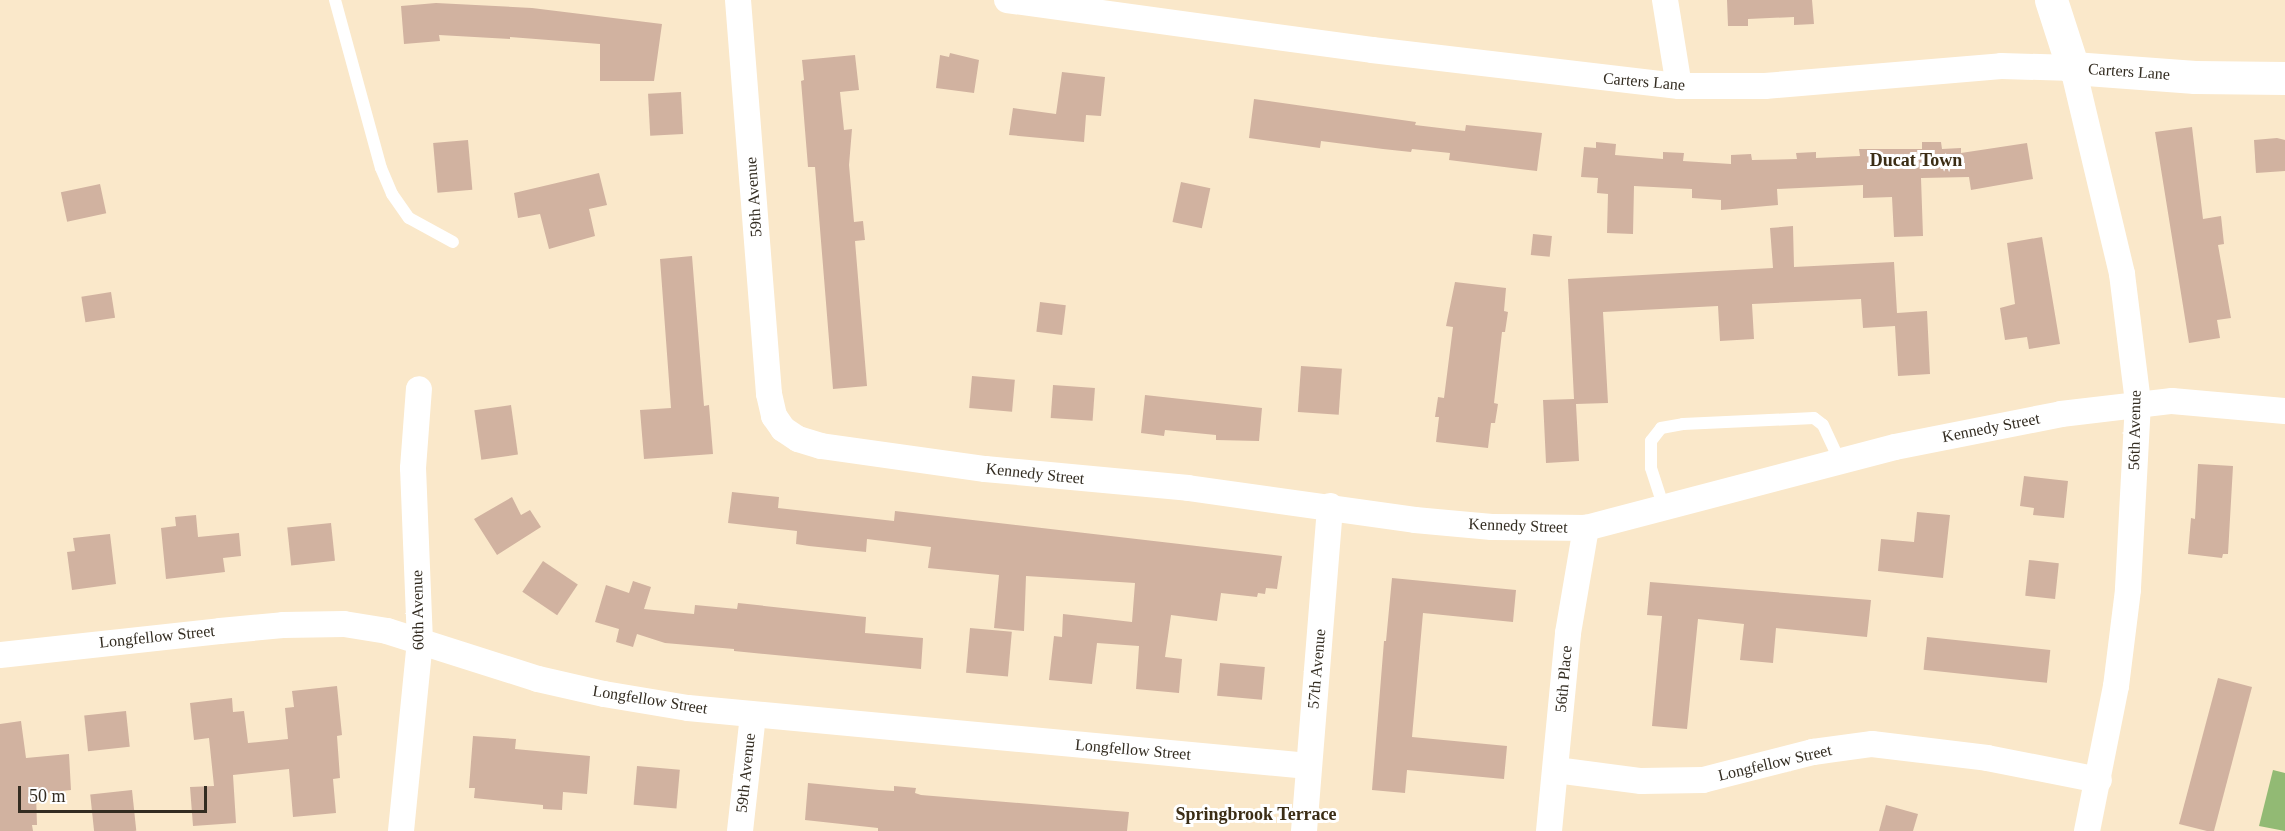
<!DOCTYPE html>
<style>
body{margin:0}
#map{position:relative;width:2285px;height:831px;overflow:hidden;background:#fae8ca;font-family:Georgia,serif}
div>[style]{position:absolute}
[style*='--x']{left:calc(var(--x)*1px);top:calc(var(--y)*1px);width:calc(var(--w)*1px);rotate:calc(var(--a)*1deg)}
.water>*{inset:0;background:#92ba74}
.building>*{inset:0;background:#d1b2a0;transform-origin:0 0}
.lane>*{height:12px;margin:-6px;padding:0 6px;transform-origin:6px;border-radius:6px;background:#fff}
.street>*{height:26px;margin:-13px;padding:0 13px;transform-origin:13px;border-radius:13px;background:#fff}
.secondary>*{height:33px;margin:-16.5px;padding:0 16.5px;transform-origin:16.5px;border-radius:16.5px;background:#fff}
span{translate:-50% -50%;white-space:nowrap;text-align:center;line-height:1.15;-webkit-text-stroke:6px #fff;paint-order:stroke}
.street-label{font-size:16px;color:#332c21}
.neighbourhood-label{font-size:18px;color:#3b2d15;font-weight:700}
.scale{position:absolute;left:18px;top:786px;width:189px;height:27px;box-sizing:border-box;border:3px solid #332c21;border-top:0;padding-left:8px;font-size:18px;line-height:21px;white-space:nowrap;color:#332c21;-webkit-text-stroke:4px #fff;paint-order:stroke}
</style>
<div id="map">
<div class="water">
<i style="clip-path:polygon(2273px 770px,2285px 773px,2285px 831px,2259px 826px)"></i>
</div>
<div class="building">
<i style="clip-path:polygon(1727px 0,1812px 0,1814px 24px,1794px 25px,1794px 17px,1748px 19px,1748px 26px,1728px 26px)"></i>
<i style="clip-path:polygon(436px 3px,532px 8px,662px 24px,654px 81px,600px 81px,600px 44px,510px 37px,510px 39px,439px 35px,440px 41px,404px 44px,401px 6px)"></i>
<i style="clip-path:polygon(950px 53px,979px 60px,974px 93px,936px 88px,940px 55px,949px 57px)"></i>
<i style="clip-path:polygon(855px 55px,859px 90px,840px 92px,844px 130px,852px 129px,849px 165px,854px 222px,863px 221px,865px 240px,855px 241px,867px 386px,833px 389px,815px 167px,808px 167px,801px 81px,804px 80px,802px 60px)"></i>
<i style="clip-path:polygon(1062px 72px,1105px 77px,1101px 116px,1086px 115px,1084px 142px,1009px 135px,1013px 108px,1056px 114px)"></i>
<i style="left:681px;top:92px;width:42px;height:33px;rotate:87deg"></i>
<i style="clip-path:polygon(1254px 99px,1416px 122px,1415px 125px,1465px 131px,1466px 125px,1542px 133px,1537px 171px,1449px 160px,1450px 153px,1412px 149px,1411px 152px,1383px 149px,1321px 141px,1320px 148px,1249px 138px)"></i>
<i style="clip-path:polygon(2192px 127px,2203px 219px,2221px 216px,2224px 244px,2218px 245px,2231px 318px,2217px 320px,2220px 338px,2189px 343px,2155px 132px)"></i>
<i style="clip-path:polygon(2277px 138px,2285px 140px,2285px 171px,2256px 173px,2254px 140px)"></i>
<i style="left:468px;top:140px;width:50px;height:35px;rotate:85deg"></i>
<i style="clip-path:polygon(1596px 142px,1616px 144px,1615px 155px,1663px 159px,1663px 152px,1684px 153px,1683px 161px,1731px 164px,1731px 155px,1751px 154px,1752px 160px,1797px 159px,1796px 153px,1816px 152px,1816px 158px,1860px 156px,1859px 149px,1922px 149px,1922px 142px,1941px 142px,1942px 149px,1961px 148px,1961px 153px,2027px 143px,2033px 179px,1971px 190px,1969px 177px,1921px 178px,1923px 236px,1894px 237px,1892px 197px,1863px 198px,1863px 185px,1777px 189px,1778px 205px,1721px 210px,1721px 200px,1692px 198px,1692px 189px,1634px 186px,1633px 234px,1607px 233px,1608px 194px,1597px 193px,1598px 178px,1581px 177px,1584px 147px,1596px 148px)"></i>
<i style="clip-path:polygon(599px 173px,607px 205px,589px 209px,595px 236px,549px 249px,540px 214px,518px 218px,514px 193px)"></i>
<i style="left:1181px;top:182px;width:30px;height:41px;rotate:12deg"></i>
<i style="left:100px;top:184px;width:30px;height:40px;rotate:78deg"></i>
<i style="clip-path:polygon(1793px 226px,1794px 267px,1894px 262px,1897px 313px,1927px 311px,1930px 374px,1898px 376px,1895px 326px,1863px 328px,1861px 299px,1752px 304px,1754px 339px,1720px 341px,1718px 306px,1603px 312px,1608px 403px,1576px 404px,1579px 461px,1546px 463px,1543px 400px,1574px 399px,1568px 279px,1773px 268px,1770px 228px)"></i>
<i style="left:1533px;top:234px;width:19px;height:21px;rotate:6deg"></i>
<i style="clip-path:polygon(2042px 237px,2060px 344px,2029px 349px,2027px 337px,2005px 340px,2000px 308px,2015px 304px,2007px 243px)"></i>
<i style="clip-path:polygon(692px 256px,704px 406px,709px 405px,713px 454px,644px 459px,640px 410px,671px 408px,660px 259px)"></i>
<i style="clip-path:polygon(1455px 282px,1506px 288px,1504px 311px,1508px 312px,1505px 332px,1502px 332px,1494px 403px,1498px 404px,1495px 423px,1491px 423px,1488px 448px,1436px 442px,1439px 417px,1435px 417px,1438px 397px,1444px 398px,1453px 327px,1446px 326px)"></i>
<i style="left:111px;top:292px;width:26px;height:30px;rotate:81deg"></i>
<i style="left:1040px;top:302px;width:26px;height:30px;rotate:7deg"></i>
<i style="left:1301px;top:366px;width:41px;height:46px;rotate:4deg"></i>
<i style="left:972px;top:376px;width:43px;height:32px;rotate:5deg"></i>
<i style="left:1053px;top:385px;width:42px;height:33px;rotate:4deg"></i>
<i style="clip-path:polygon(1145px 395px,1262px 408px,1259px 441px,1216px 440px,1216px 435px,1165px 430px,1164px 436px,1141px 433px)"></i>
<i style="left:511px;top:405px;width:50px;height:37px;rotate:82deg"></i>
<i style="clip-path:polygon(2198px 464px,2233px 466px,2228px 554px,2223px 554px,2222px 558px,2188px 554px,2191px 518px,2195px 519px)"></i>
<i style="clip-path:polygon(2024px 476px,2068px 481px,2064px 518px,2033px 515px,2034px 508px,2020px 506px)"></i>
<i style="clip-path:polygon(732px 492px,779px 497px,778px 508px,894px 521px,895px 511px,1282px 556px,1277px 589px,1266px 588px,1265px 594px,1258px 593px,1257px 597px,1221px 593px,1217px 621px,1171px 615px,1165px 657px,1182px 659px,1179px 693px,1136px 689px,1139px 646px,1097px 643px,1092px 684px,1049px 680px,1054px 636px,1062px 637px,1063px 614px,1132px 622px,1135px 583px,1026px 576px,1024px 631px,994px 628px,999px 575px,928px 568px,931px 547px,867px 539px,866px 552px,809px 546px,796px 544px,797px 531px,728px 523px)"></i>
<i style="clip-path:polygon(512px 497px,521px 515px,530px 510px,541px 527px,497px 555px,474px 519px)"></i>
<i style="clip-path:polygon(1917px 512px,1950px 515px,1943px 578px,1878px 571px,1881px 539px,1914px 542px)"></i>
<i style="clip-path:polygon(196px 515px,198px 537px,239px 533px,241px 556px,223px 558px,225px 572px,166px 579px,161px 528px,176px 526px,175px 517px)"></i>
<i style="left:331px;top:523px;width:38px;height:44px;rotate:84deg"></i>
<i style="clip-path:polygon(110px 534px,116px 584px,72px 590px,67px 552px,75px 551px,73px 538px)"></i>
<i style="left:2029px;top:560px;width:30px;height:36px;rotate:6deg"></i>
<i style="left:543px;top:561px;width:42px;height:37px;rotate:34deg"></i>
<i style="clip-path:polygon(1392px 578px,1516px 590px,1513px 622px,1423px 613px,1412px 737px,1507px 746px,1504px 779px,1407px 770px,1405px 793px,1372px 790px,1384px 641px,1386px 641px)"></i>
<i style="clip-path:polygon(633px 581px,651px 587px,644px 609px,694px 614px,695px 605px,737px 609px,738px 603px,866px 617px,865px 633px,923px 638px,921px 669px,734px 651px,734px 649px,665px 643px,637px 634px,633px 647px,616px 642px,619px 629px,595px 622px,606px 585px,629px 593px)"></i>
<i style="clip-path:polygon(1650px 582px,1871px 600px,1867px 637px,1776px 628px,1773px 663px,1740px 660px,1744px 624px,1698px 619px,1687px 729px,1652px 726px,1662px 616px,1647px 615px)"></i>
<i style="left:970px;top:628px;width:42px;height:45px;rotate:5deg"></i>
<i style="left:1927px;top:637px;width:124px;height:33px;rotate:6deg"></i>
<i style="left:1220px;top:663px;width:45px;height:33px;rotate:5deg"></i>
<i style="clip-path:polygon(2218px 678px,2252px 687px,2214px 831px,2207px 831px,2179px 824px)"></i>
<i style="clip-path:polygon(337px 686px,342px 735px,337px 736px,340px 778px,333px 779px,336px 813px,293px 817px,289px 769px,233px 775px,236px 823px,193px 826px,190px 787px,214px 786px,209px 738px,194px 740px,190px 703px,232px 698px,233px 712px,244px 711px,248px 743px,288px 739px,285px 708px,294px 707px,292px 691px)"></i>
<i style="left:126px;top:711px;width:36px;height:42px;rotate:84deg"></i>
<i style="clip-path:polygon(21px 721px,26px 758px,69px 754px,71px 790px,36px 794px,37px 825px,32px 825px,33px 831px,0 831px,0 724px)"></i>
<i style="clip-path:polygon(473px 736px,516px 739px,515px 749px,590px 756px,587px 794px,563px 792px,562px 810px,543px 809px,543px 805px,474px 798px,475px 788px,469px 788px)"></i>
<i style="left:637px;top:766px;width:43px;height:39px;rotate:5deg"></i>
<i style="clip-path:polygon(808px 783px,879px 790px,894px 791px,894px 786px,916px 788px,915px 793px,921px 795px,1129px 812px,1127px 831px,878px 831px,878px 828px,805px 820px)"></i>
<i style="left:132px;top:790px;width:41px;height:42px;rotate:84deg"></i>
<i style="clip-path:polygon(1886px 805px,1918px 814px,1913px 831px,1879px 831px)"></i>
</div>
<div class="lane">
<i style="--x:335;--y:0;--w:174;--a:74.7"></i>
<i style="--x:381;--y:168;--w:28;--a:67"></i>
<i style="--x:392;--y:194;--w:29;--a:55"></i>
<i style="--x:409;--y:218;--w:50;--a:28.6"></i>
<i style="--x:1664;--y:508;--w:42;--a:-108"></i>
<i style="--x:1651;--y:468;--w:27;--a:-90"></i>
<i style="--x:1651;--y:441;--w:16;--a:-52"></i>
<i style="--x:1661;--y:428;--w:22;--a:-10"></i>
<i style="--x:1683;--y:424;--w:131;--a:-2.6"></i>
<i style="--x:1814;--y:418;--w:11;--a:38"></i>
<i style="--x:1823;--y:425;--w:38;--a:65"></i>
</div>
<div class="street">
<i style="--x:738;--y:0;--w:395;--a:85.5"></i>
<i style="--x:769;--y:394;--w:23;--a:77"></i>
<i style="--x:774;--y:416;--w:16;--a:55"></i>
<i style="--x:783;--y:429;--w:18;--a:34"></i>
<i style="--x:798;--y:439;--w:24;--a:17"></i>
<i style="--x:821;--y:446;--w:166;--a:8"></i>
<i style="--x:985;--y:469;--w:204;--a:5.3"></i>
<i style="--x:1188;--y:488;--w:229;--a:8"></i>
<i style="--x:1415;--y:520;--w:77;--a:5.2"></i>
<i style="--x:1492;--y:527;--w:94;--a:0.6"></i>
<i style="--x:1586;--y:528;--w:319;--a:-14.7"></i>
<i style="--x:1895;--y:447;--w:169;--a:-11.2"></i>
<i style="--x:2061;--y:414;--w:112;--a:-6.7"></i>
<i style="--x:2172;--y:401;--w:113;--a:5.1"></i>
<i style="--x:1007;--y:0;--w:368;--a:7.8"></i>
<i style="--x:1372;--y:50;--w:309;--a:6.7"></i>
<i style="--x:1679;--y:86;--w:86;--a:0"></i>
<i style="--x:1765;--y:86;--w:237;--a:-4.8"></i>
<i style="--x:2001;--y:66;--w:72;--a:1.6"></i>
<i style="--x:2073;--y:68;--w:212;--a:76.6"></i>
<i style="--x:2122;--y:274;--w:130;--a:82.9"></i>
<i style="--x:2138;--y:403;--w:187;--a:93.1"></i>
<i style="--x:2128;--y:590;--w:97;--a:97.1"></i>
<i style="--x:2116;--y:686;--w:148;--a:101.3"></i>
<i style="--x:1665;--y:0;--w:87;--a:80.8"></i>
<i style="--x:0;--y:655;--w:221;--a:-6.2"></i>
<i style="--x:220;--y:631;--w:63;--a:-5.4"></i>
<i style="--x:283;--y:625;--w:61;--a:-0.9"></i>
<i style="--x:344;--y:624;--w:44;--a:9.2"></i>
<i style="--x:387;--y:631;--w:158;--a:17.6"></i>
<i style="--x:538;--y:679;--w:68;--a:12.8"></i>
<i style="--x:604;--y:694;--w:85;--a:9.5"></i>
<i style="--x:688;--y:708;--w:623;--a:5.34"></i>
<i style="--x:1556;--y:770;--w:86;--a:7.4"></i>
<i style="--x:1641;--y:781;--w:62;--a:-0.9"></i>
<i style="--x:1703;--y:780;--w:114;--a:-14.3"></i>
<i style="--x:1813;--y:752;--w:60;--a:-7.7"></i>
<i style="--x:1872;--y:744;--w:116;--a:6.9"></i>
<i style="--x:1987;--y:758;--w:114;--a:11.1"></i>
<i style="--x:401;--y:831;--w:190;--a:-84.3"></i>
<i style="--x:420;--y:642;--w:174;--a:-92.3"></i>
<i style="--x:413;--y:468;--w:79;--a:-85.7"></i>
<i style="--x:740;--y:831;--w:117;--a:-83.6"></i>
<i style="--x:1304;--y:831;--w:326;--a:-85.4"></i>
<i style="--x:1549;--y:831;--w:199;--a:-84.5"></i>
<i style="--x:1568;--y:633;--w:107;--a:-80.3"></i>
</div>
<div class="secondary">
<i style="--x:2051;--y:0;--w:71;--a:72.1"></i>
<i style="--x:2073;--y:68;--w:122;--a:4.2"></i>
<i style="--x:2195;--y:77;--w:90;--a:0.6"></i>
</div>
<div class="street-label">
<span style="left:2129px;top:72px;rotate:4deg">Carters Lane</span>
<span style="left:1644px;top:82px;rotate:5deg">Carters Lane</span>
<span style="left:754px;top:197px;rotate:-94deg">59th Avenue</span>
<span style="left:1991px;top:428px;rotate:-11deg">Kennedy Street</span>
<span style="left:2135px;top:430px;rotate:-89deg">56th Avenue</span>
<span style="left:1035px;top:474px;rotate:6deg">Kennedy Street</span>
<span style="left:1518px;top:526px;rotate:2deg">Kennedy Street</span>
<span style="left:418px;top:610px;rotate:-91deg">60th Avenue</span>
<span style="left:157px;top:637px;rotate:-6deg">Longfellow Street</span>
<span style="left:1317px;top:669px;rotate:-85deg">57th Avenue</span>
<span style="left:1564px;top:679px;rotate:-85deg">56th Place</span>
<span style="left:650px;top:700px;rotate:9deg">Longfellow Street</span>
<span style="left:1133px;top:750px;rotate:5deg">Longfellow Street</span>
<span style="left:1775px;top:763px;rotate:-13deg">Longfellow Street</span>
<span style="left:746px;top:773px;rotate:-84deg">59th Avenue</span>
</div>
<div class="neighbourhood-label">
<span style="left:1916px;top:160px">Ducat Town</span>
<span style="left:1256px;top:814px">Springbrook Terrace</span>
</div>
<div class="scale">50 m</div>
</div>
